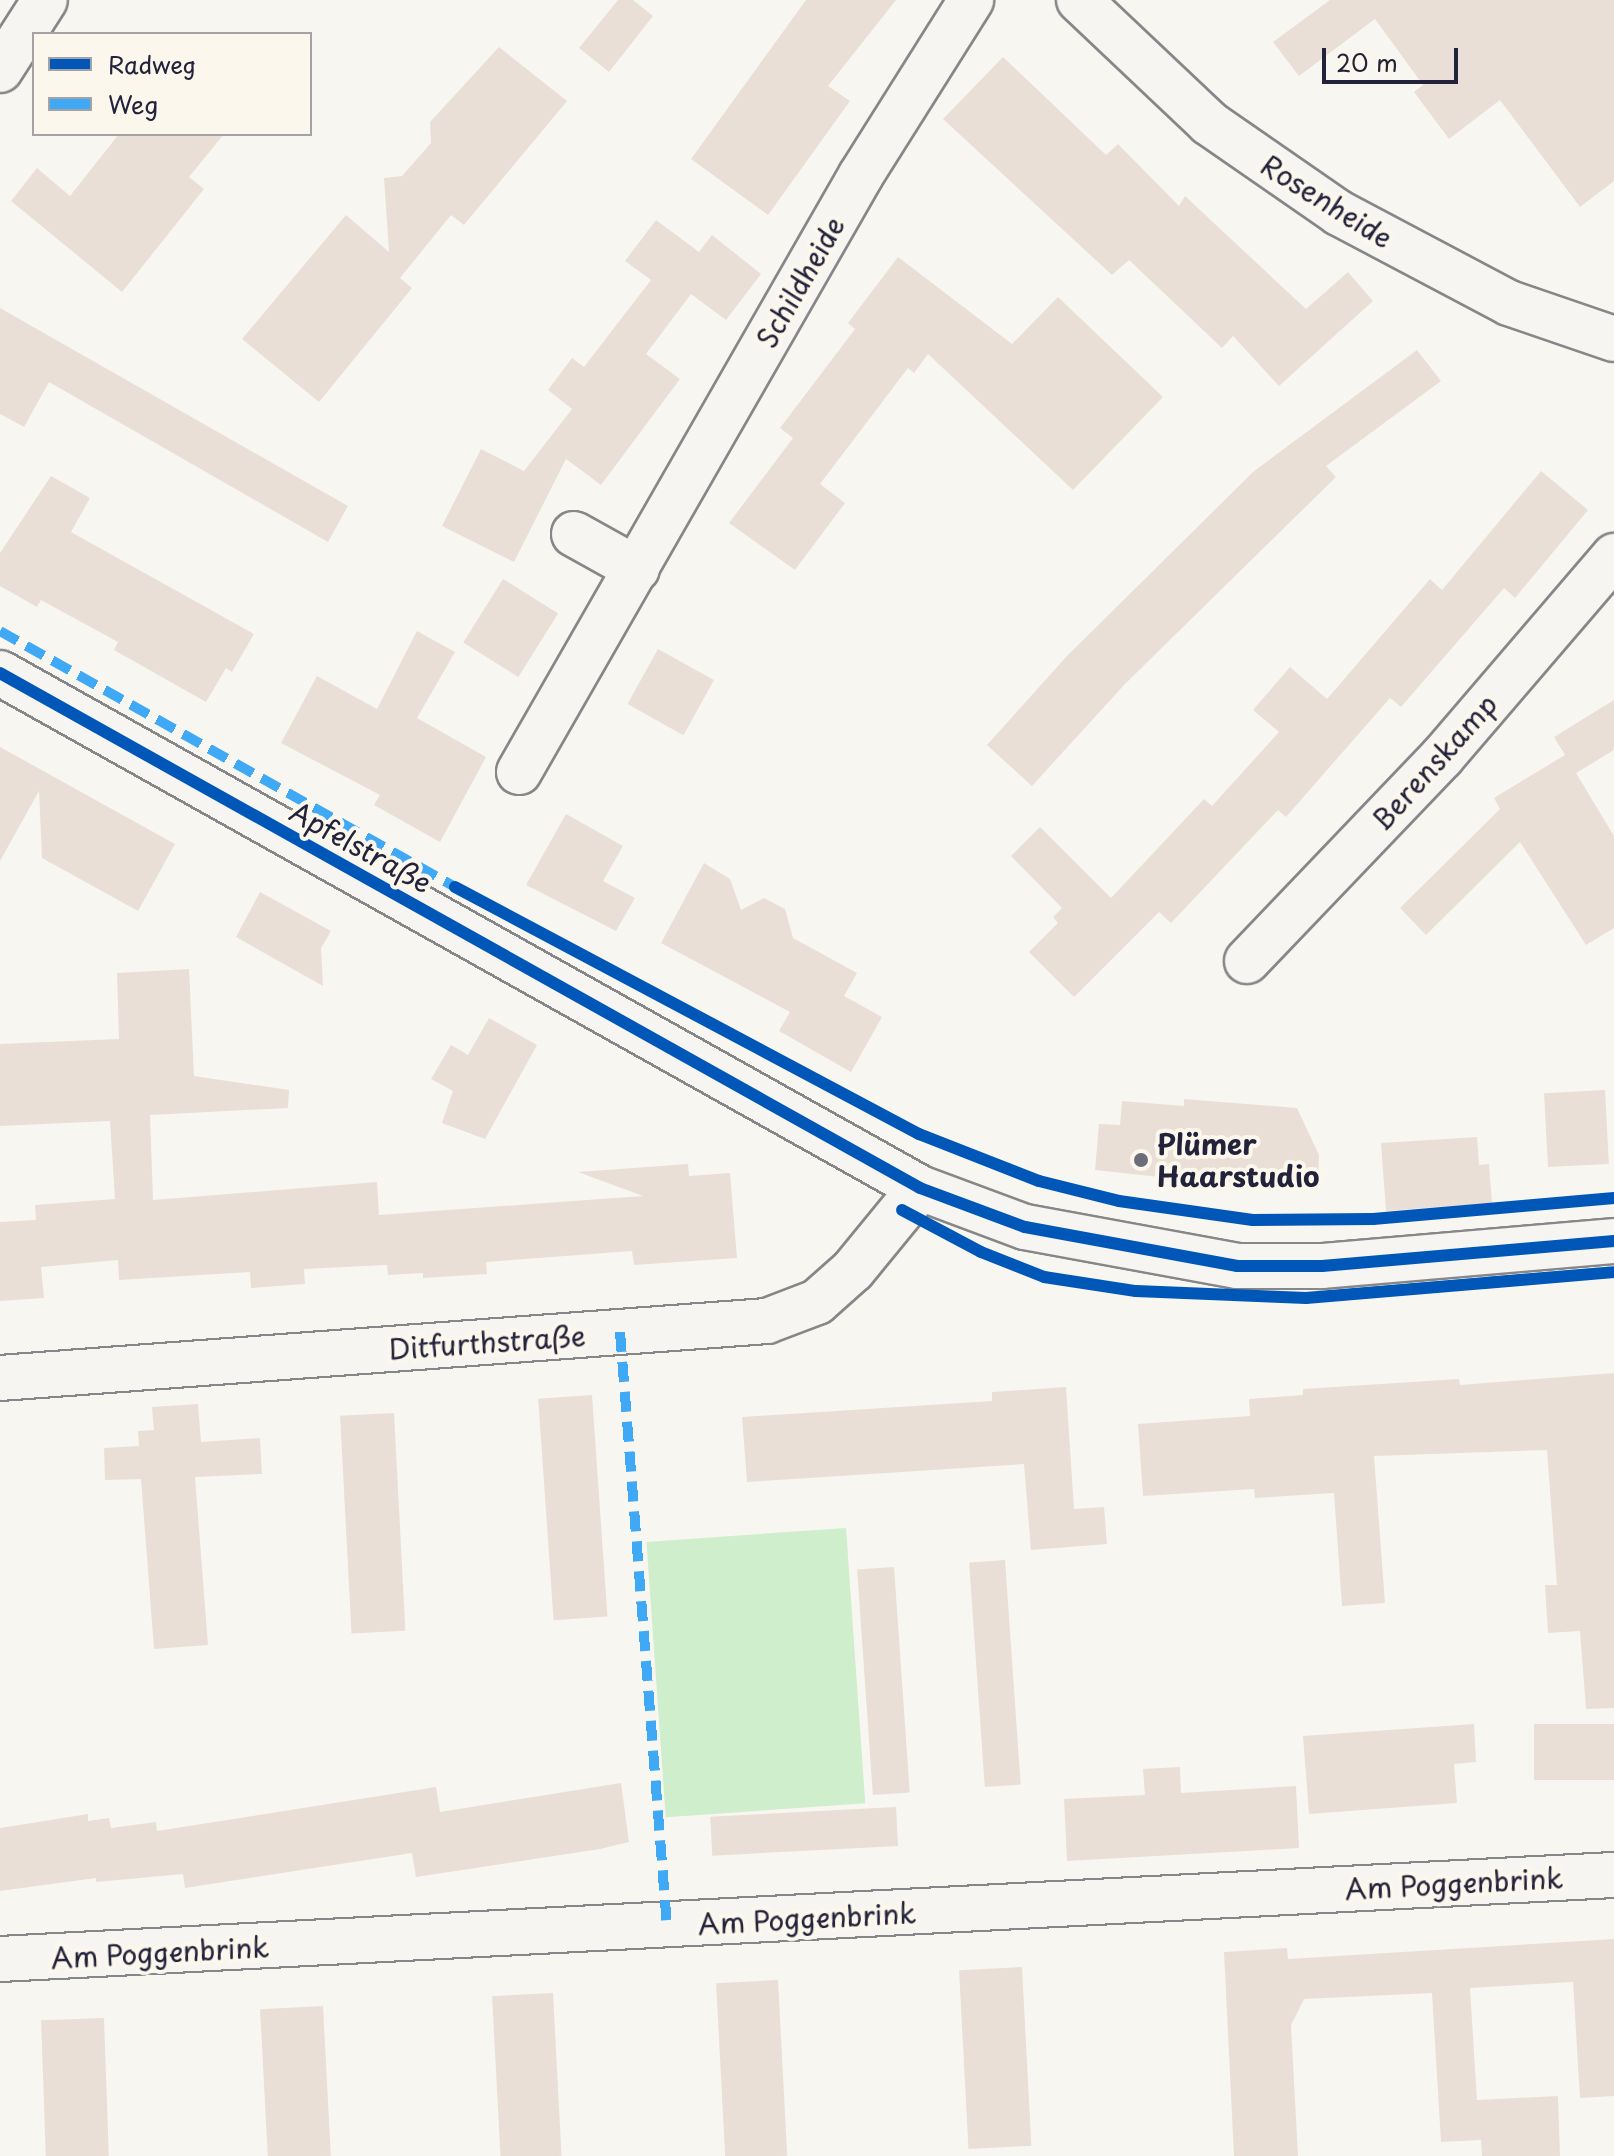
<!DOCTYPE html>
<meta charset="utf-8">
<style>
body{margin:0}
#map{position:relative;width:1614px;height:2156px;overflow:hidden;background:#f8f6f0;font-family:"Playpen Sans",sans-serif}
div>[style]{position:absolute}
[style*='--x']{left:calc(var(--x)*1px);top:calc(var(--y)*1px);width:calc(var(--w)*1px);rotate:calc(var(--a)*1deg)}
.green>*{inset:0;background:#ceeecc;transform-origin:0 0}
.building>*{inset:0;background:#eadfd7;transform-origin:0 0}
.roads{filter:drop-shadow(2px 0 #878688) drop-shadow(-2px 0 #878688) drop-shadow(0 2px #878688) drop-shadow(0 -2px #878688)}
.minor>*{height:44px;margin:-22px;padding:0 22px;transform-origin:22px;border-radius:22px;background:#f6f5f1}
.tertiary>*{height:44px;margin:-22px;padding:0 22px;transform-origin:22px;border-radius:22px;background:#f6f5f1}
.quiet>*{height:10px;margin-top:-5px;transform-origin:0;background:repeating-linear-gradient(90deg,#3fa9f5 0 20px,transparent 0 30px)}
.cycleway>*{height:12px;margin:-6px;padding:0 6px;transform-origin:6px;border-radius:6px;background:#0057b8}
.dots>*{width:22px;height:22px;translate:-50% -50%;box-sizing:border-box;border:4px solid #fbf7ec;border-radius:50%}
span{translate:-50% -50%;white-space:nowrap;text-align:center;line-height:1.15;-webkit-text-stroke:8px #fbf7ec;paint-order:stroke}
.street-label{font-size:28px;color:#22223b}
.poi-label{font-size:28px;color:#22223b;font-weight:700}
.left{translate:0 -50%;text-align:left}
.legend{position:absolute;left:32px;top:32px;width:280px;height:104px;box-sizing:border-box;background:#fbf7ec;border:2px solid #a4a2a5;margin:0;padding:10px 14px;list-style:none;font-size:24px;color:#22223b}
.legend li{display:flex;align-items:center;gap:16px;height:40px}
.legend b{width:40px;border:2px solid #a4a2a5}
.scale{position:absolute;left:1322px;top:48px;width:136px;height:36px;box-sizing:border-box;border:4px solid #22223b;border-top:0;padding-left:10px;font-size:24px;line-height:28px;white-space:nowrap;color:#22223b;-webkit-text-stroke:6px #fbf7ec;paint-order:stroke}
</style>
<div id="map">
<div class="green">
<i style="left:846px;top:1528px;width:276px;height:200px;rotate:86deg"></i>
</div>
<div class="building">
<i style="clip-path:polygon(618px 0,633px 0,653px 16px,609px 72px,579px 48px)"></i>
<i style="clip-path:polygon(806px 0,896px 0,828px 86px,850px 101px,768px 215px,691px 159px)"></i>
<i style="clip-path:polygon(1330px 0,1614px 0,1614px 181px,1580px 207px,1500px 100px,1449px 139px,1414px 92px,1423px 85px,1375px 19px,1299px 76px,1273px 42px)"></i>
<i style="clip-path:polygon(499px 47px,567px 101px,464px 225px,451px 215px,400px 278px,412px 288px,319px 402px,242px 339px,346px 215px,389px 252px,384px 178px,402px 176px,431px 143px,430px 122px)"></i>
<i style="clip-path:polygon(1003px 57px,1106px 155px,1118px 144px,1179px 206px,1185px 196px,1306px 309px,1348px 272px,1373px 301px,1279px 386px,1233px 336px,1222px 348px,1129px 260px,1112px 275px,943px 119px)"></i>
<i style="clip-path:polygon(119px 134px,224px 134px,189px 177px,204px 189px,122px 292px,11px 201px,37px 168px,70px 196px)"></i>
<i style="clip-path:polygon(656px 220px,699px 252px,712px 235px,761px 274px,726px 320px,691px 294px,646px 354px,680px 379px,601px 485px,566px 459px,514px 562px,442px 526px,481px 449px,524px 471px,572px 409px,548px 390px,572px 358px,584px 367px,651px 280px,625px 261px)"></i>
<i style="clip-path:polygon(898px 257px,1012px 344px,1058px 297px,1163px 397px,1073px 490px,928px 354px,914px 373px,908px 368px,820px 484px,845px 503px,795px 570px,729px 523px,793px 438px,780px 428px,855px 329px,848px 323px)"></i>
<i style="clip-path:polygon(0 308px,348px 506px,328px 542px,49px 382px,24px 427px,0 414px)"></i>
<i style="clip-path:polygon(1417px 350px,1441px 381px,1326px 466px,1336px 477px,1125px 684px,1032px 786px,987px 745px,1066px 657px,1253px 472px)"></i>
<i style="clip-path:polygon(1541px 471px,1588px 510px,1515px 598px,1504px 588px,1401px 707px,1390px 698px,1286px 817px,1278px 810px,1171px 923px,1159px 912px,1074px 997px,1029px 952px,1058px 923px,1053px 917px,1062px 908px,1011px 856px,1040px 827px,1111px 898px,1204px 799px,1212px 806px,1279px 732px,1253px 710px,1290px 667px,1327px 699px,1430px 579px,1442px 590px)"></i>
<i style="clip-path:polygon(51px 476px,90px 498px,71px 532px,254px 634px,232px 672px,226px 668px,206px 702px,114px 650px,118px 642px,41px 600px,37px 607px,0 586px,0 553px)"></i>
<i style="left:503px;top:579px;width:65px;height:75px;rotate:32deg"></i>
<i style="clip-path:polygon(417px 631px,455px 652px,417px 718px,486px 757px,440px 842px,374px 805px,380px 795px,281px 743px,317px 676px,377px 709px)"></i>
<i style="left:658px;top:649px;width:64px;height:63px;rotate:29deg"></i>
<i style="clip-path:polygon(1614px 700px,1614px 750px,1576px 773px,1614px 836px,1614px 928px,1586px 945px,1520px 842px,1426px 935px,1400px 908px,1500px 809px,1494px 798px,1565px 755px,1554px 737px)"></i>
<i style="clip-path:polygon(0 747px,175px 844px,138px 911px,42px 858px,39px 791px,0 861px)"></i>
<i style="clip-path:polygon(566px 814px,623px 846px,603px 881px,635px 898px,616px 931px,526px 885px)"></i>
<i style="clip-path:polygon(704px 863px,730px 879px,741px 910px,764px 898px,785px 909px,793px 938px,857px 973px,844px 996px,882px 1017px,851px 1072px,779px 1031px,790px 1012px,661px 943px)"></i>
<i style="clip-path:polygon(260px 892px,331px 931px,321px 948px,323px 986px,236px 937px)"></i>
<i style="clip-path:polygon(189px 969px,194px 1076px,289px 1090px,288px 1108px,150px 1115px,153px 1200px,377px 1182px,379px 1215px,643px 1196px,578px 1172px,688px 1164px,689px 1176px,730px 1173px,737px 1258px,634px 1265px,632px 1251px,486px 1262px,487px 1274px,423px 1278px,423px 1273px,388px 1275px,387px 1265px,304px 1269px,305px 1284px,251px 1288px,250px 1272px,119px 1280px,118px 1260px,41px 1267px,44px 1298px,0 1301px,0 1222px,36px 1220px,35px 1205px,115px 1199px,110px 1121px,0 1126px,0 1044px,119px 1039px,117px 973px)"></i>
<i style="clip-path:polygon(489px 1018px,537px 1045px,485px 1139px,442px 1123px,453px 1091px,431px 1079px,451px 1045px,468px 1055px)"></i>
<i style="left:1605px;top:1090px;width:74px;height:61px;rotate:87deg"></i>
<i style="clip-path:polygon(1184px 1099px,1297px 1108px,1319px 1155px,1318px 1188px,1261px 1183px,1261px 1188px,1095px 1170px,1099px 1124px,1120px 1125px,1122px 1101px,1184px 1106px)"></i>
<i style="clip-path:polygon(1477px 1137px,1479px 1165px,1489px 1164px,1492px 1203px,1386px 1211px,1381px 1143px)"></i>
<i style="clip-path:polygon(1614px 1373px,1614px 1708px,1586px 1709px,1580px 1631px,1548px 1633px,1545px 1585px,1557px 1585px,1547px 1450px,1374px 1456px,1385px 1603px,1342px 1606px,1334px 1493px,1255px 1498px,1254px 1489px,1143px 1496px,1138px 1424px,1250px 1416px,1249px 1399px,1303px 1395px,1303px 1389px,1459px 1379px,1460px 1385px)"></i>
<i style="clip-path:polygon(1066px 1387px,1074px 1509px,1104px 1507px,1107px 1544px,1031px 1550px,1024px 1464px,747px 1482px,742px 1417px,992px 1401px,992px 1392px)"></i>
<i style="left:592px;top:1395px;width:222px;height:54px;rotate:86deg"></i>
<i style="clip-path:polygon(198px 1404px,201px 1442px,260px 1438px,262px 1474px,195px 1477px,208px 1645px,154px 1649px,141px 1479px,105px 1480px,104px 1448px,139px 1446px,138px 1431px,154px 1430px,152px 1407px)"></i>
<i style="left:394px;top:1413px;width:218px;height:54px;rotate:87deg"></i>
<i style="left:1005px;top:1560px;width:225px;height:36px;rotate:86deg"></i>
<i style="left:894px;top:1567px;width:226px;height:37px;rotate:86deg"></i>
<i style="clip-path:polygon(1474px 1724px,1476px 1762px,1454px 1764px,1457px 1803px,1309px 1814px,1303px 1736px)"></i>
<i style="left:1614px;top:1724px;width:56px;height:80px;rotate:90deg"></i>
<i style="clip-path:polygon(1180px 1767px,1181px 1793px,1296px 1786px,1299px 1848px,1067px 1861px,1064px 1799px,1145px 1795px,1143px 1769px)"></i>
<i style="clip-path:polygon(621px 1783px,629px 1842px,600px 1849px,416px 1877px,412px 1853px,185px 1888px,183px 1874px,96px 1882px,96px 1878px,0 1891px,0 1828px,32px 1823px,88px 1814px,88px 1821px,109px 1818px,111px 1828px,156px 1822px,157px 1831px,436px 1787px,440px 1812px)"></i>
<i style="left:896px;top:1807px;width:39px;height:186px;rotate:87deg"></i>
<i style="clip-path:polygon(1614px 1939px,1614px 2096px,1580px 2098px,1573px 1982px,1470px 1988px,1477px 2100px,1558px 2096px,1560px 2156px,1482px 2156px,1481px 2140px,1441px 2142px,1432px 1993px,1304px 1999px,1291px 2025px,1298px 2156px,1234px 2156px,1224px 1952px,1287px 1948px,1288px 1959px)"></i>
<i style="left:1022px;top:1967px;width:179px;height:63px;rotate:87deg"></i>
<i style="left:778px;top:1980px;width:176px;height:62px;rotate:87deg"></i>
<i style="left:553px;top:1993px;width:163px;height:61px;rotate:87deg"></i>
<i style="left:323px;top:2006px;width:150px;height:63px;rotate:87deg"></i>
<i style="left:104px;top:2018px;width:138px;height:63px;rotate:88deg"></i>
</div>
<div class="roads">
<div class="minor">
<i style="--x:1079;--y:0;--w:179;--a:43.4"></i>
<i style="--x:1209;--y:123;--w:158;--a:34.7"></i>
<i style="--x:1339;--y:213;--w:192;--a:27.9"></i>
<i style="--x:1509;--y:303;--w:111;--a:18.9"></i>
<i style="--x:0;--y:70;--w:83;--a:-57.3"></i>
<i style="--x:574;--y:534;--w:72;--a:29.1"></i>
<i style="--x:519;--y:772;--w:688;--a:-60.19"></i>
<i style="--x:861;--y:175;--w:207;--a:-57.8"></i>
<i style="--x:1247;--y:961;--w:282;--a:-46.3"></i>
<i style="--x:1442;--y:757;--w:265;--a:-49.4"></i>
<i style="--x:0;--y:1378;--w:769;--a:-4.25"></i>
<i style="--x:767;--y:1321;--w:53;--a:-20.8"></i>
<i style="--x:817;--y:1302;--w:48;--a:-41.6"></i>
<i style="--x:853;--y:1270;--w:106;--a:-50.7"></i>
<i style="--x:0;--y:1959;--w:1616;--a:-2.98"></i>
</div>
<div class="tertiary">
<i style="--x:0;--y:673;--w:1054;--a:29.24"></i>
<i style="--x:920;--y:1188;--w:112;--a:20.4"></i>
<i style="--x:1025;--y:1227;--w:216;--a:10.4"></i>
<i style="--x:1237;--y:1266;--w:85;--a:0"></i>
<i style="--x:1322;--y:1266;--w:293;--a:-4.9"></i>
</div>
</div>
<div class="quiet">
<i style="--x:0;--y:631;--w:522;--a:29.36"></i>
<i style="--x:620;--y:1332;--w:596;--a:85.48"></i>
</div>
<div class="cycleway">
<i style="--x:0;--y:673;--w:1054;--a:29.24"></i>
<i style="--x:920;--y:1188;--w:112;--a:20.4"></i>
<i style="--x:1025;--y:1227;--w:216;--a:10.4"></i>
<i style="--x:1237;--y:1266;--w:85;--a:0"></i>
<i style="--x:1322;--y:1266;--w:293;--a:-4.9"></i>
<i style="--x:455;--y:887;--w:526;--a:28.03"></i>
<i style="--x:919;--y:1134;--w:129;--a:21.4"></i>
<i style="--x:1039;--y:1181;--w:82;--a:14"></i>
<i style="--x:1119;--y:1201;--w:135;--a:8.1"></i>
<i style="--x:1253;--y:1220;--w:120;--a:-0.5"></i>
<i style="--x:1373;--y:1219;--w:242;--a:-5"></i>
<i style="--x:902;--y:1210;--w:89;--a:28"></i>
<i style="--x:981;--y:1252;--w:68;--a:21.6"></i>
<i style="--x:1044;--y:1277;--w:93;--a:8.7"></i>
<i style="--x:1136;--y:1291;--w:170;--a:2.4"></i>
<i style="--x:1306;--y:1298;--w:309;--a:-4.8"></i>
</div>
<div class="dots">
<i style="left:1141px;top:1160px;background:#6d6c7a"></i>
</div>
<div class="street-label">
<span style="left:1327px;top:201px;rotate:32deg">Rosenheide</span>
<span style="left:800px;top:282px;rotate:-60deg">Schildheide</span>
<span style="left:1434px;top:762px;rotate:-48deg">Berenskamp</span>
<span style="left:361px;top:847px;rotate:29deg">Apfelstraße</span>
<span style="left:487px;top:1342px;rotate:-4deg">Ditfurthstraße</span>
<span style="left:1454px;top:1883px;rotate:-3deg">Am Poggenbrink</span>
<span style="left:807px;top:1918px;rotate:-3deg">Am Poggenbrink</span>
<span style="left:160px;top:1952px;rotate:-3deg">Am Poggenbrink</span>
</div>
<div class="poi-label">
<span class="left" style="left:1157px;top:1160px">Plümer<br>Haarstudio</span>
</div>
<ul class="legend">
<li><b style="height:10px;background:#0057b8"></b>Radweg</li>
<li><b style="height:10px;background:#3fa9f5"></b>Weg</li>
</ul>
<div class="scale">20 m</div>
</div>
